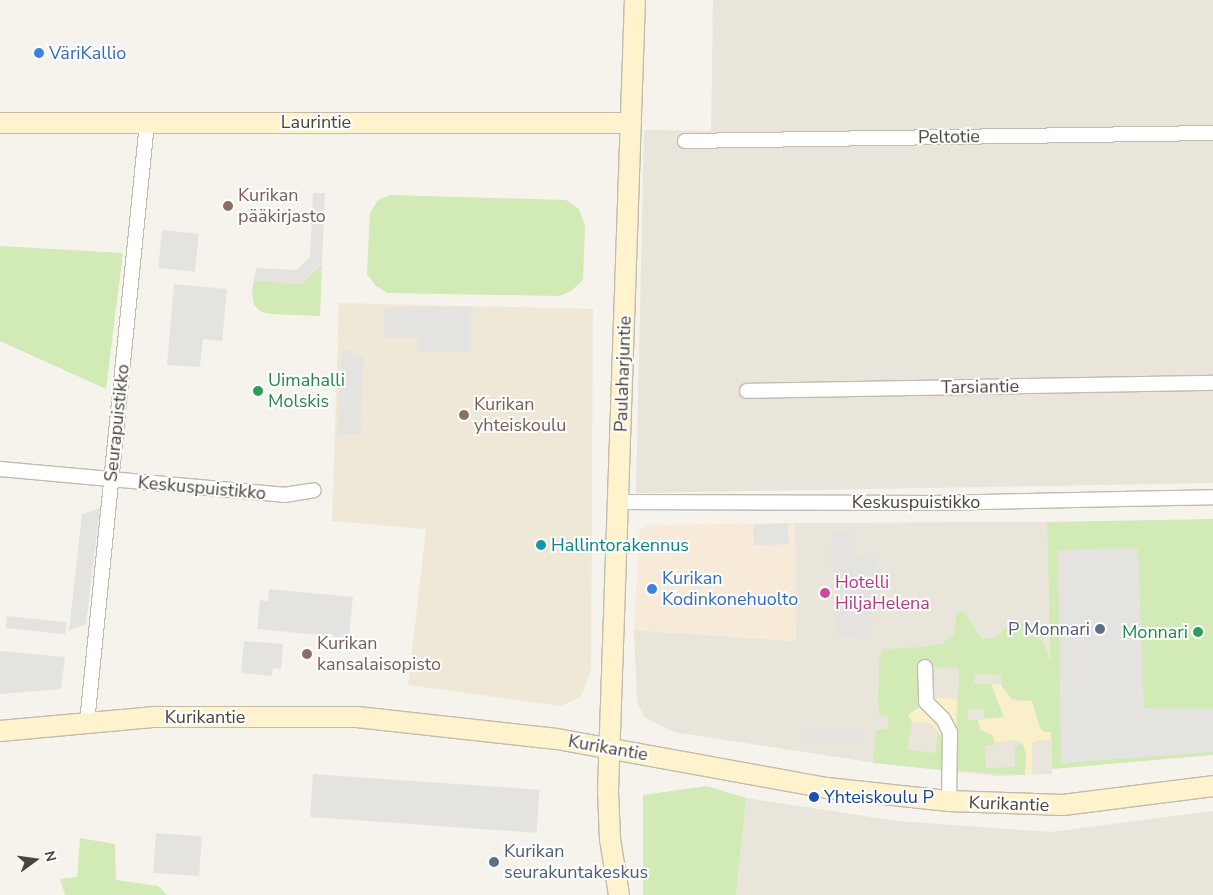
<!DOCTYPE html>
<meta charset="utf-8">
<style>
body{margin:0}
#map{position:relative;width:1213px;height:895px;overflow:hidden;background:#f6f3ec;font-family:"Nunito Sans",sans-serif}
div>[style]{position:absolute}
[style*='--x']{left:calc(var(--x)*1px);top:calc(var(--y)*1px);width:calc(var(--w)*1px);rotate:calc(var(--a)*1deg)}
.residential>*{inset:0;background:#eae5da}
.commercial>*{inset:0;background:#f7ead8}
.education>*{inset:0;background:#efe8d6}
.green>*{inset:0;background:#d2eab5}
.sand>*{inset:0;background:#f9efc9}
.parking>*{inset:0;background:#e5e3e0;transform-origin:0 0}
.roads{filter:drop-shadow(1px 0 #c2bbae) drop-shadow(-1px 0 #c2bbae) drop-shadow(0 1px #c2bbae) drop-shadow(0 -1px #c2bbae)}
.street>*{height:14px;margin:-7px;padding:0 7px;transform-origin:7px;border-radius:7px;background:#fff}
.secondary>*{height:20px;margin:-10px;padding:0 10px;transform-origin:10px;border-radius:10px;background:#fff3cd}
.dots>*{width:14px;height:14px;translate:-50% -50%;box-sizing:border-box;border:2px solid #fff;border-radius:50%}
span{translate:-50% -50%;white-space:nowrap;text-align:center;line-height:1.15;-webkit-text-stroke:4px #fff;paint-order:stroke}
.shop-label{font-size:18px;color:#366cbe}
.left{translate:0 -50%;text-align:left}
.street-label{font-size:18px;color:#4b4439}
.education-label{font-size:18px;color:#785e54}
.leisure-label{font-size:18px;color:#27864d}
.right{translate:-100% -50%;text-align:right}
.culture-label{font-size:18px;color:#0d838f}
.hotel-label{font-size:18px;color:#b23c85}
.service-label{font-size:18px;color:#4e5e75}
.transit-label{font-size:18px;color:#164399}
.north{position:absolute;left:10px;top:835px;width:50px;height:50px;-webkit-text-stroke:4px #fff;paint-order:stroke;rotate:76deg;font-size:14px;font-weight:700;line-height:20px;text-align:center;color:#4b4439}
.north::after{content:'';display:block;margin:auto;width:18px;height:22px;background:#4b4439;clip-path:polygon(50% 0,100% 100%,50% 72%,0 100%)}
</style>
<div id="map">
<div class="residential">
<i style="clip-path:polygon(713px 0,1213px 0,1213px 483px,636px 493px,644px 130px,711px 131px)"></i>
<i style="clip-path:polygon(1047px 522px,1052px 774px,996px 776px,875px 763px,674px 732px,644px 717px,637px 702px,634px 630px,795px 641px,795px 523px)"></i>
<i style="clip-path:polygon(746px 798px,898px 821px,1050px 832px,1213px 811px,1213px 895px,736px 895px)"></i>
</div>
<div class="commercial">
<i style="clip-path:polygon(795px 523px,796px 641px,634px 630px,639px 531px,648px 525px)"></i>
</div>
<div class="education">
<i style="clip-path:polygon(339px 303px,593px 309px,591px 670px,581px 697px,560px 706px,408px 685px,426px 529px,332px 521px)"></i>
</div>
<div class="green">
<i style="clip-path:polygon(390px 195px,566px 200px,579px 209px,585px 225px,583px 280px,571px 291px,560px 296px,388px 293px,376px 286px,367px 274px,370px 213px,378px 200px)"></i>
<i style="clip-path:polygon(0 246px,123px 253px,106px 389px,0 341px)"></i>
<i style="clip-path:polygon(322px 264px,320px 316px,271px 314px,261px 312px,254px 305px,252px 292px,254px 280px,301px 284px)"></i>
<i style="clip-path:polygon(1213px 519px,1213px 755px,1052px 769px,1051px 732px,1044px 732px,1040px 728px,1032px 701px,1008px 698px,1002px 691px,1001px 675px,975px 674px,974px 684px,991px 684px,1004px 717px,984px 718px,984px 709px,968px 709px,968px 720px,978px 720px,986px 733px,993px 735px,995px 745px,985px 746px,986px 768px,1015px 767px,1015px 747px,1022px 743px,1026px 753px,1025px 775px,955px 771px,959px 668px,929px 667px,918px 708px,908px 715px,912px 722px,907px 750px,936px 753px,937px 732px,945px 744px,944px 770px,873px 763px,876px 730px,888px 729px,889px 717px,879px 715px,878px 705px,879px 660px,883px 649px,925px 647px,943px 643px,955px 633px,956px 615px,959px 611px,965px 612px,981px 639px,996px 637px,1013px 621px,1026px 621px,1041px 638px,1050px 661px,1047px 522px)"></i>
<i style="clip-path:polygon(707px 786px,746px 798px,736px 895px,643px 895px,643px 795px)"></i>
<i style="clip-path:polygon(80px 838px,115px 844px,116px 880px,158px 886px,167px 895px,65px 895px,60px 879px,77px 877px)"></i>
</div>
<div class="sand">
<i style="clip-path:polygon(991px 684px,1001px 685px,1013px 701px,1032px 701px,1040px 728px,1044px 732px,1051px 732px,1051px 740px,1039px 740px,1032px 743px,1032px 775px,1025px 775px,1026px 753px,1022px 743px,1015px 740px,995px 742px,991px 733px,980px 730px,978px 720px,1004px 717px)"></i>
<i style="clip-path:polygon(922px 696px,957px 700px,955px 771px,943px 736px,929px 723px,912px 722px,908px 715px,918px 708px)"></i>
</div>
<div class="parking">
<i style="clip-path:polygon(313px 193px,325px 193px,322px 263px,301px 284px,254px 280px,256px 268px,296px 270px,310px 257px)"></i>
<i style="left:162px;top:230px;width:37px;height:38px;rotate:6deg"></i>
<i style="clip-path:polygon(174px 284px,227px 289px,222px 341px,203px 339px,200px 367px,167px 365px)"></i>
<i style="clip-path:polygon(384px 307px,471px 307px,471px 352px,417px 352px,417px 337px,384px 337px)"></i>
<i style="clip-path:polygon(341px 350px,353px 351px,353px 357px,363px 357px,361px 435px,338px 435px)"></i>
<i style="clip-path:polygon(100px 508px,86px 624px,69px 631px,82px 514px)"></i>
<i style="left:788px;top:523px;width:21px;height:35px;rotate:87deg"></i>
<i style="clip-path:polygon(855px 531px,855px 557px,875px 558px,872px 638px,836px 637px,837px 571px,830px 570px,832px 532px)"></i>
<i style="clip-path:polygon(1138px 548px,1144px 708px,1213px 709px,1213px 752px,1061px 763px,1058px 550px)"></i>
<i style="clip-path:polygon(269px 589px,353px 597px,349px 638px,257px 629px,260px 600px,268px 601px)"></i>
<i style="left:7px;top:616px;width:60px;height:12px;rotate:6deg"></i>
<i style="clip-path:polygon(244px 641px,283px 644px,281px 669px,273px 668px,272px 676px,241px 673px)"></i>
<i style="clip-path:polygon(0 651px,65px 657px,61px 689px,0 694px)"></i>
<i style="left:807px;top:728px;width:54px;height:14px;rotate:1deg"></i>
<i style="left:313px;top:774px;width:227px;height:43px;rotate:4deg"></i>
<i style="left:156px;top:833px;width:46px;height:40px;rotate:4deg"></i>
</div>
<div class="roads">
<div class="street">
<i style="--x:685;--y:141;--w:528;--a:-0.87"></i>
<i style="--x:747;--y:391;--w:466;--a:-1"></i>
<i style="--x:0;--y:469;--w:285;--a:5.2"></i>
<i style="--x:284;--y:495;--w:30;--a:-9"></i>
<i style="--x:619;--y:502;--w:314;--a:0.2"></i>
<i style="--x:933;--y:503;--w:280;--a:-1.2"></i>
<i style="--x:925;--y:667;--w:35;--a:88"></i>
<i style="--x:926;--y:702;--w:24;--a:45"></i>
<i style="--x:943;--y:719;--w:15;--a:62"></i>
<i style="--x:950;--y:732;--w:69;--a:90.8"></i>
<i style="--x:87;--y:723;--w:603;--a:-84.29"></i>
</div>
<div class="secondary">
<i style="--x:0;--y:123;--w:631;--a:0"></i>
<i style="--x:0;--y:731;--w:156;--a:-5.2"></i>
<i style="--x:155;--y:717;--w:202;--a:0"></i>
<i style="--x:357;--y:717;--w:201;--a:6.3"></i>
<i style="--x:557;--y:739;--w:274;--a:10.3"></i>
<i style="--x:827;--y:788;--w:123;--a:6.1"></i>
<i style="--x:949;--y:801;--w:114;--a:2"></i>
<i style="--x:1063;--y:805;--w:151;--a:-7.2"></i>
<i style="--x:619;--y:895;--w:57;--a:-99.1"></i>
<i style="--x:610;--y:839;--w:48;--a:-92.4"></i>
<i style="--x:608;--y:791;--w:791;--a:-88.05"></i>
</div>
</div>
<div class="dots">
<i style="left:39px;top:53px;background:#3f7fe0"></i>
<i style="left:228px;top:206px;background:#8d6e63"></i>
<i style="left:258px;top:391px;background:#2e9e5b"></i>
<i style="left:464px;top:415px;background:#8d6e63"></i>
<i style="left:541px;top:545px;background:#0f9aa8"></i>
<i style="left:652px;top:589px;background:#3f7fe0"></i>
<i style="left:825px;top:593px;background:#d1479c"></i>
<i style="left:1100px;top:629px;background:#5c6f8a"></i>
<i style="left:1198px;top:632px;background:#2e9e5b"></i>
<i style="left:307px;top:654px;background:#8d6e63"></i>
<i style="left:814px;top:797px;background:#1a4fb4"></i>
<i style="left:494px;top:862px;background:#5c6f8a"></i>
</div>
<div class="shop-label">
<span class="left" style="left:49px;top:53px">VäriKallio</span>
<span class="left" style="left:662px;top:589px">Kurikan<br>Kodinkonehuolto</span>
</div>
<div class="street-label">
<span style="left:316px;top:122px">Laurintie</span>
<span style="left:949px;top:137px;rotate:-1deg">Peltotie</span>
<span style="left:623px;top:374px;rotate:-88deg">Paulaharjuntie</span>
<span style="left:980px;top:387px;rotate:-1deg">Tarsiantie</span>
<span style="left:117px;top:423px;rotate:-84deg">Seurapuistikko</span>
<span style="left:202px;top:488px;rotate:5deg">Keskuspuistikko</span>
<span style="left:916px;top:502px">Keskuspuistikko</span>
<span style="left:205px;top:717px">Kurikantie</span>
<span style="left:608px;top:748px;rotate:10deg">Kurikantie</span>
<span style="left:1009px;top:804px;rotate:2deg">Kurikantie</span>
</div>
<div class="education-label">
<span class="left" style="left:238px;top:206px">Kurikan<br>pääkirjasto</span>
<span class="left" style="left:474px;top:415px">Kurikan<br>yhteiskoulu</span>
<span class="left" style="left:317px;top:654px">Kurikan<br>kansalaisopisto</span>
</div>
<div class="leisure-label">
<span class="left" style="left:268px;top:391px">Uimahalli<br>Molskis</span>
<span class="right" style="left:1188px;top:632px">Monnari</span>
</div>
<div class="culture-label">
<span class="left" style="left:551px;top:545px">Hallintorakennus</span>
</div>
<div class="hotel-label">
<span class="left" style="left:835px;top:593px">Hotelli<br>HiljaHelena</span>
</div>
<div class="service-label">
<span class="right" style="left:1090px;top:629px">P Monnari</span>
<span class="left" style="left:504px;top:862px">Kurikan<br>seurakuntakeskus</span>
</div>
<div class="transit-label">
<span class="left" style="left:824px;top:797px">Yhteiskoulu P</span>
</div>
<div class="north">N</div>
</div>
